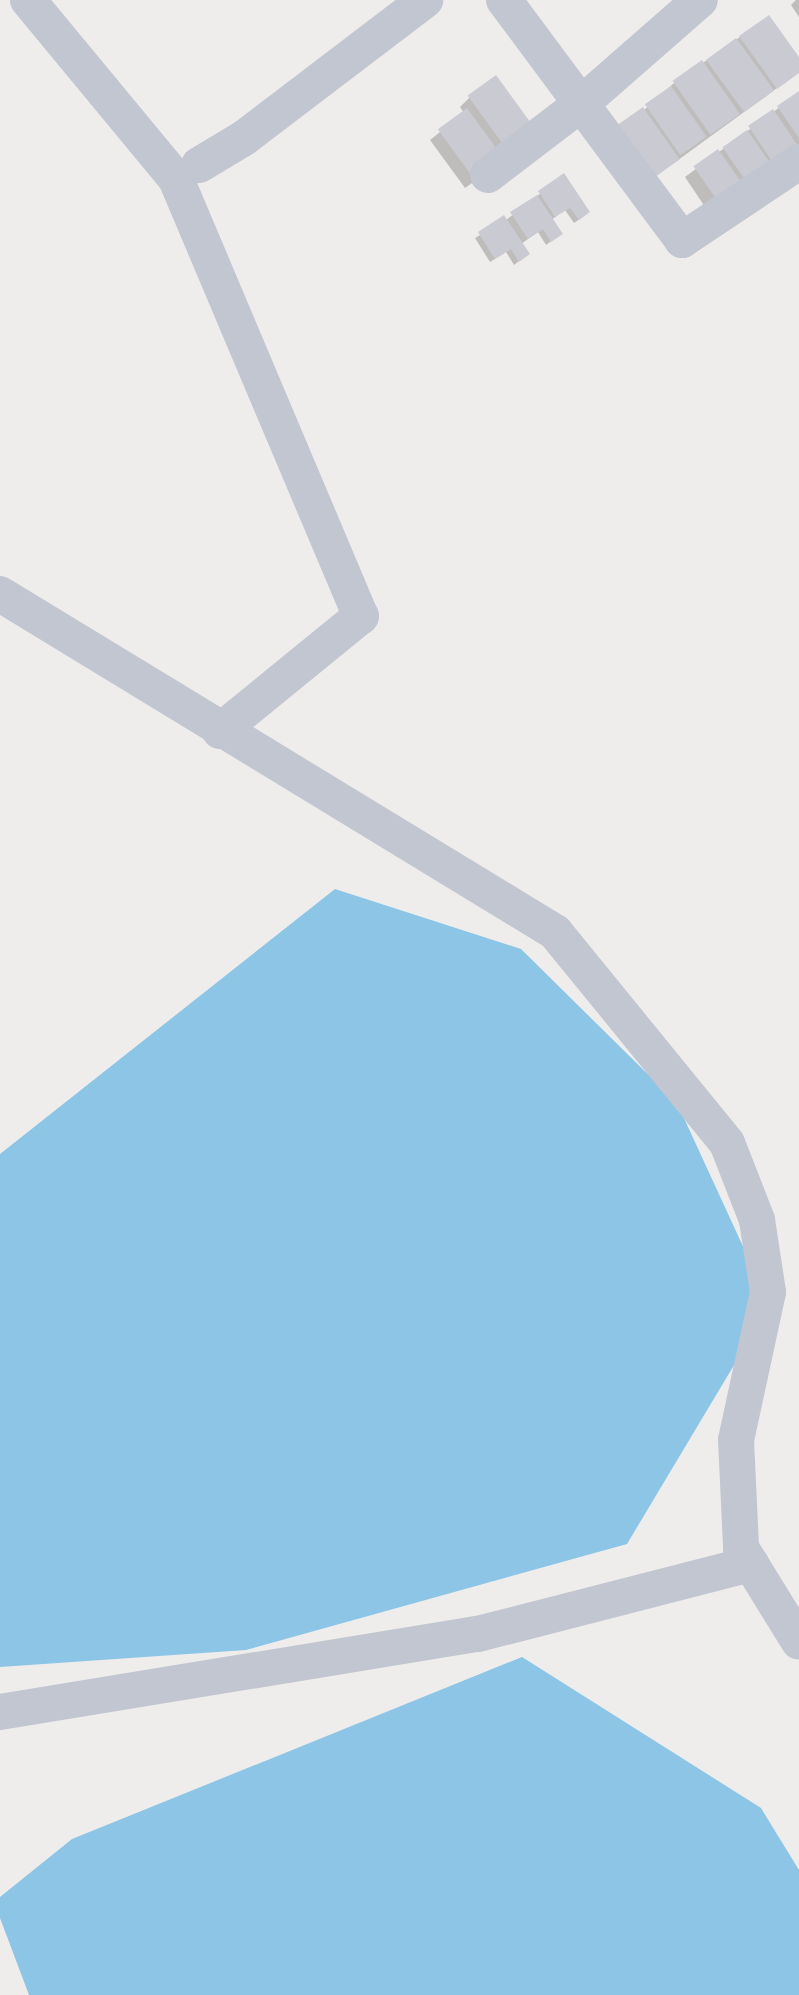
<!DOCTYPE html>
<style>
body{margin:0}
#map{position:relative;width:799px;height:1995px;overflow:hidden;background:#efedec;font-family:Raleway,sans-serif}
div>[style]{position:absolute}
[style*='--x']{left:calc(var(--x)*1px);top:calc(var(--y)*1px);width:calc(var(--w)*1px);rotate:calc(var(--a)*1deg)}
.water>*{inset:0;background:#8cc5e6}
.shadow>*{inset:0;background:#0003}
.building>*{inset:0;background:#cacbd2;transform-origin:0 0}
.minor>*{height:36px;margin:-18px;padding:0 18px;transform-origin:18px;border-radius:18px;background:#c1c6d1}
span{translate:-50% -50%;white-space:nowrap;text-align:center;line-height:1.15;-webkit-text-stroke:6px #fff;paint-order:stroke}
</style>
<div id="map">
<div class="water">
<i style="clip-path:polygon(335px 889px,521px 949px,677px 1103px,770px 1305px,627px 1544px,246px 1650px,0 1667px,0 1154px)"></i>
<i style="clip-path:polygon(522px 1657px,761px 1808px,799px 1870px,799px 1995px,29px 1995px,0 1918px,0 1897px,72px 1839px)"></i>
</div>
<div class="shadow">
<i style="clip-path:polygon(796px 0,799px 0,799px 17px,791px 5px)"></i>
<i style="clip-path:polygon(740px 37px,799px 61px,799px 72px,641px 187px,643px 111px,674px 83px)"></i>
<i style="clip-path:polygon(496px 78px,531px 126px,492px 169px,465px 188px,430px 140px,464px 113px,460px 107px,469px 98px)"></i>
<i style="clip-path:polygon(799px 93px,799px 149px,709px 213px,685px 177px)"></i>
<i style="clip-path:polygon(563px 176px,584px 216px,574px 223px,565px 210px,551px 220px,556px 238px,546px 245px,538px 232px,521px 244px,523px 258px,514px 265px,506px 252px,490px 262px,475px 238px,506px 220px)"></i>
</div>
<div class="building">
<i style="clip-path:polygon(769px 15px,799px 57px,799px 73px,777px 89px,739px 36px)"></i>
<i style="left:736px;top:38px;width:65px;height:37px;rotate:54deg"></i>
<i style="left:702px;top:60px;width:66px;height:36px;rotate:55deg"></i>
<i style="left:496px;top:75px;width:64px;height:35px;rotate:54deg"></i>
<i style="left:671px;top:86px;width:62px;height:32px;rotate:55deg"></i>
<i style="clip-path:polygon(799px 91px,799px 138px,777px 106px)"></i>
<i style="left:643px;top:107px;width:64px;height:36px;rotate:55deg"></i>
<i style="left:467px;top:108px;width:63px;height:36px;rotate:54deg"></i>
<i style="left:773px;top:109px;width:46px;height:30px;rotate:56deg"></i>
<i style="left:747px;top:130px;width:47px;height:30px;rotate:55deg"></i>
<i style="left:718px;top:149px;width:47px;height:30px;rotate:55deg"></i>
<i style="clip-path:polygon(564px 173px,590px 212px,579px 220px,570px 208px,555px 217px,538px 191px)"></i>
<i style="clip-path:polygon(537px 195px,563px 234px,551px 242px,543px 229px,528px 239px,510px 212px)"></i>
<i style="clip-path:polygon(504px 215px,530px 254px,519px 262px,511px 249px,495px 259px,478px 232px)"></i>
</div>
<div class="minor">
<i style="--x:28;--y:0;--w:232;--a:50.4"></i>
<i style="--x:176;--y:179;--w:475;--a:67.1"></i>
<i style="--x:361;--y:616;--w:182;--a:140.8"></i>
<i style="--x:504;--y:0;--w:299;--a:53.4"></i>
<i style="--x:682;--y:240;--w:141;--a:-33.7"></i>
<i style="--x:199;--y:165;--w:52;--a:-31"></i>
<i style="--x:244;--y:138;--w:228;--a:-37.3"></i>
<i style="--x:488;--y:175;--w:117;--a:-37.4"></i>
<i style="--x:581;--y:104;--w:158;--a:-41.2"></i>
<i style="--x:0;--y:594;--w:650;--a:31.34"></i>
<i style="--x:555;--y:932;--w:272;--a:50.8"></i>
<i style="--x:727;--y:1143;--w:83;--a:68.7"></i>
<i style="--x:757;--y:1220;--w:73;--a:81.3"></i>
<i style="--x:768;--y:1292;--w:151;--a:102.2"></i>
<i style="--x:736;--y:1440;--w:108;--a:87.3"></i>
<i style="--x:741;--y:1548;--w:110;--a:58.3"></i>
<i style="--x:0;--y:1712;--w:484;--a:-9.3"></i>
<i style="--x:478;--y:1634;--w:282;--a:-14.4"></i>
</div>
</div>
